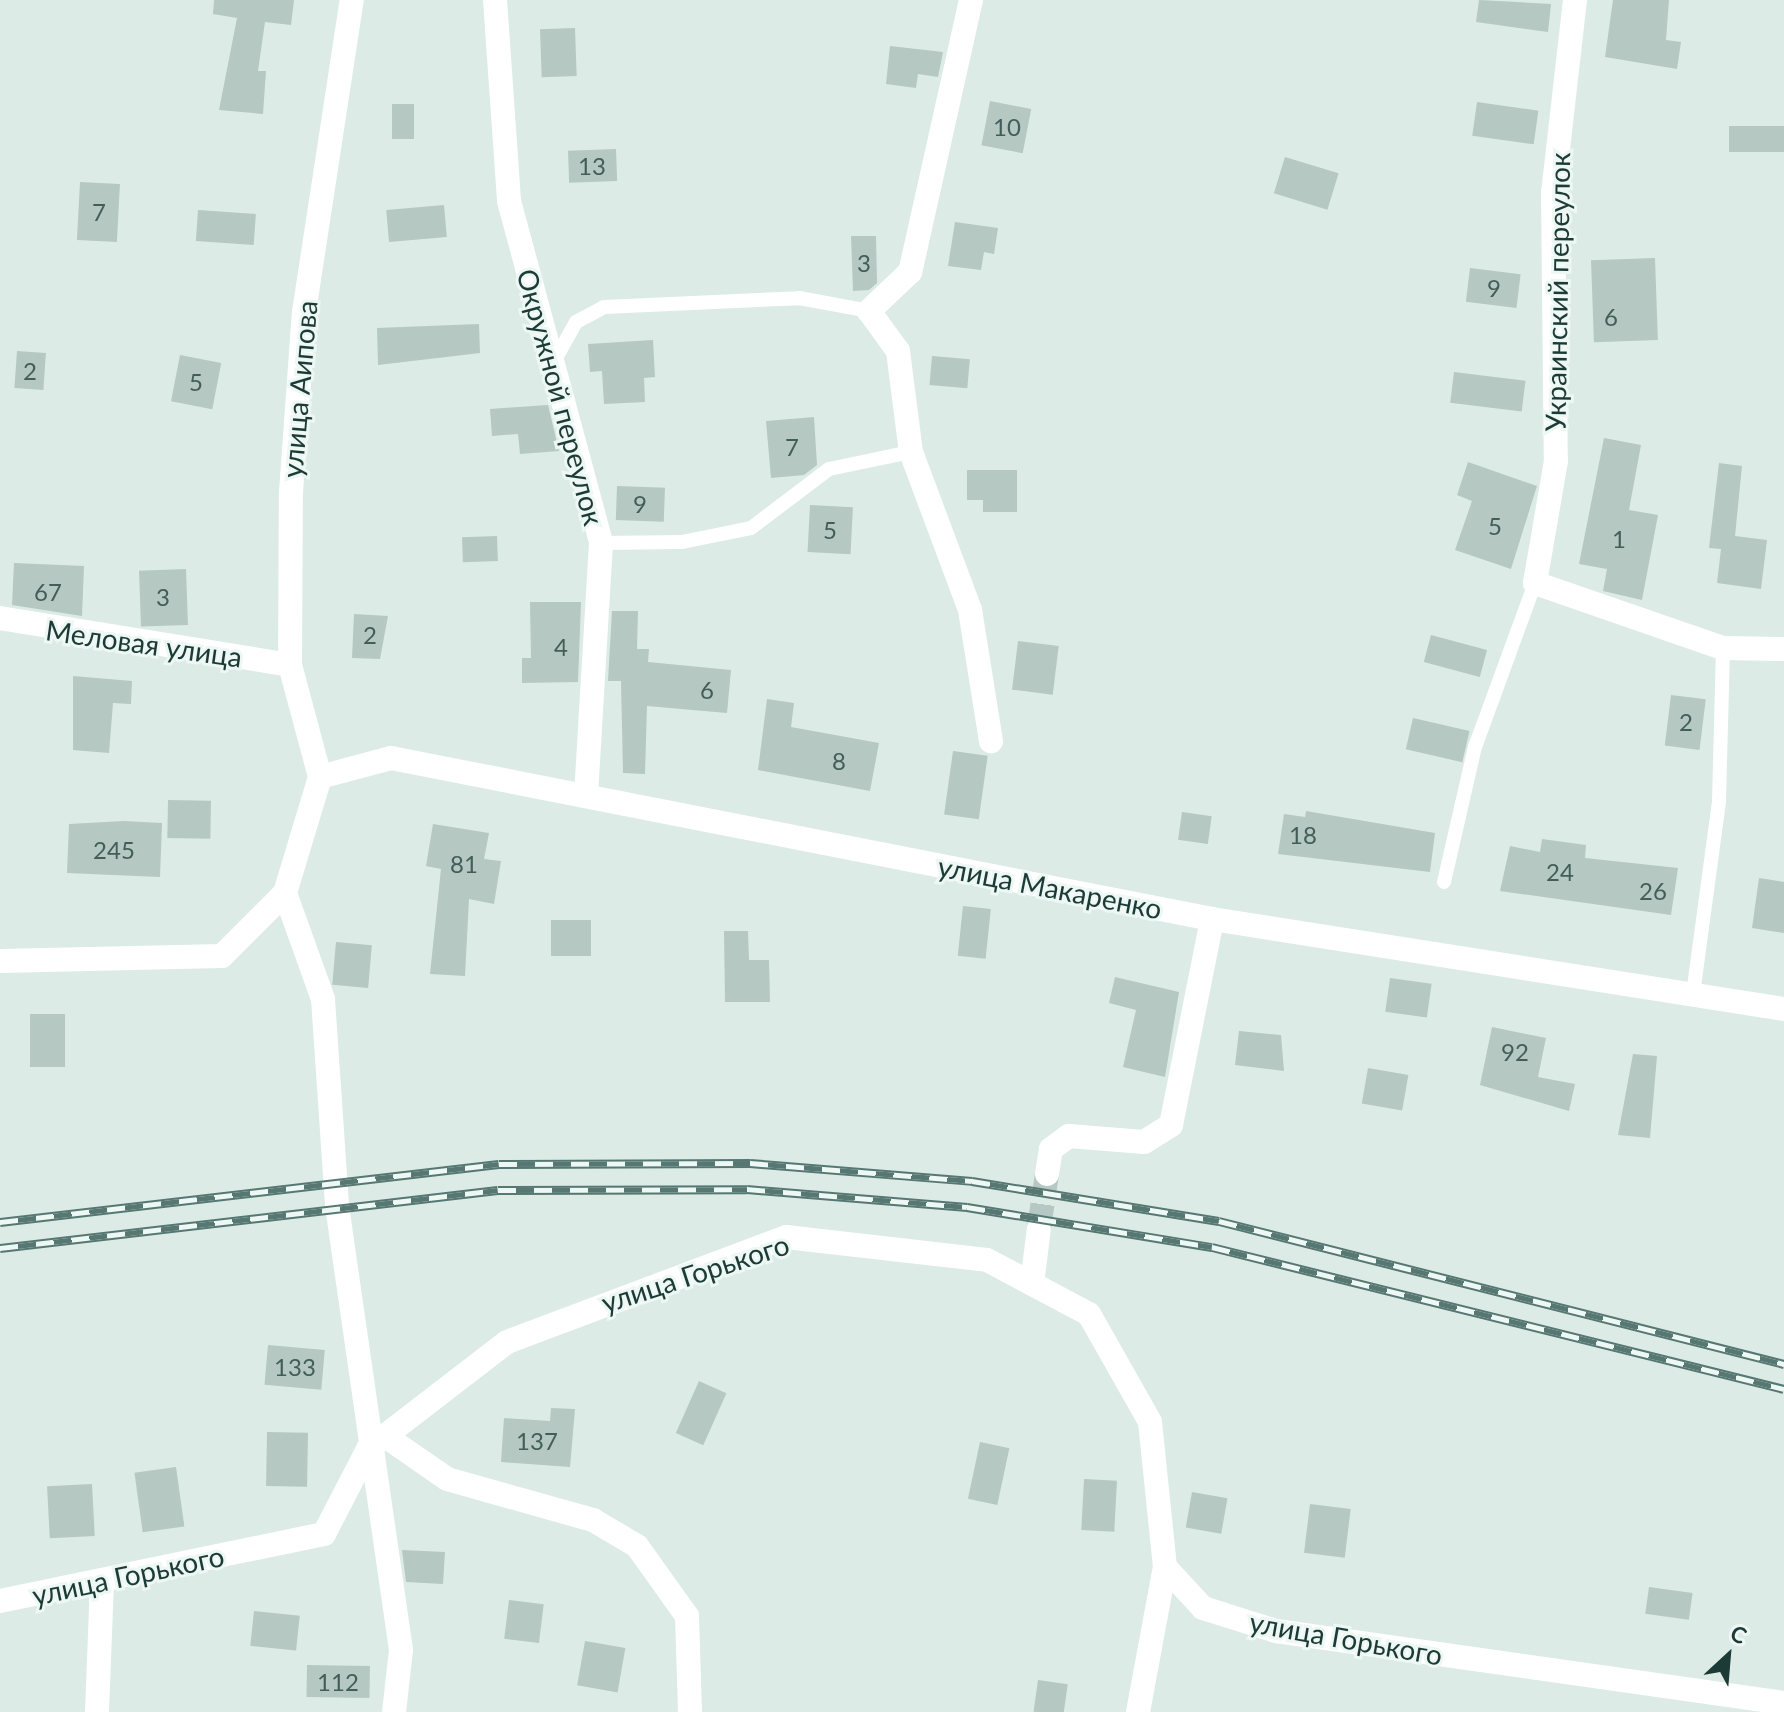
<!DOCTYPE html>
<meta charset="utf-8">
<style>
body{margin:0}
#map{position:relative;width:1784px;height:1712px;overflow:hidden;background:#dcebe6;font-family:Lato,sans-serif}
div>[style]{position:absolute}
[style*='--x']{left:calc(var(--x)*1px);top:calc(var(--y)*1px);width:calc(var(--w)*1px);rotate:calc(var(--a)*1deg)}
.building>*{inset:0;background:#b5c8c2;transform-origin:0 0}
.minor-tunnel>*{height:24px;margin-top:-12px;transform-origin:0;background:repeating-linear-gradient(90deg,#b6c8c3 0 24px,transparent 0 36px)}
.service>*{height:14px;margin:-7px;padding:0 7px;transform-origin:7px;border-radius:7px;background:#fff}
.minor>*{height:24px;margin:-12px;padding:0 12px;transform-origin:12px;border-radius:12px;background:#fff}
.tertiary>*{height:24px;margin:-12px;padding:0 12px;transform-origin:12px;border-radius:12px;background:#fff}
.secondary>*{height:24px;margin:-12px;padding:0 12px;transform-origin:12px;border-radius:12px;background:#fff}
.rail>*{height:9px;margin-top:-4.5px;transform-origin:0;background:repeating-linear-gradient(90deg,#edf7f3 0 18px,#577872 0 36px);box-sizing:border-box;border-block:2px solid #577872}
span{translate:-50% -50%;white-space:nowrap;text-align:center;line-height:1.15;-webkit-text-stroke:6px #edf7f3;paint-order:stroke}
.number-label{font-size:24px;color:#435e59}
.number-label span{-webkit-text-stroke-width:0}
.street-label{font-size:28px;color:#1d3b36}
.north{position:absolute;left:1688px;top:1616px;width:80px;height:80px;-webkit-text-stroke:6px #edf7f3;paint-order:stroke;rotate:26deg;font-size:22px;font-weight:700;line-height:32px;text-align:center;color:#1d3b36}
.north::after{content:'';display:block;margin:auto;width:28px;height:36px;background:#1d3b36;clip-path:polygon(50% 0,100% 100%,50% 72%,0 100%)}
</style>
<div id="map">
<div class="building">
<i style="clip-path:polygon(214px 0,294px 0,291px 25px,265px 22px,258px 71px,266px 71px,263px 114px,219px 110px,237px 18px,213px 14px)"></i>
<i style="clip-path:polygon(1479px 0,1551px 4px,1548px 32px,1476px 22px)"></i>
<i style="clip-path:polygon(1613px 0,1669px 0,1666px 40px,1681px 42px,1677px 69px,1605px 57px)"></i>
<i style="left:575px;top:28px;width:48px;height:35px;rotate:88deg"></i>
<i style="clip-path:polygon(890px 46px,943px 52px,938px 77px,918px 74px,916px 88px,886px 84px)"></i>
<i style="left:990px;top:101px;width:42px;height:45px;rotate:11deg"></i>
<i style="left:1477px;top:102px;width:62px;height:34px;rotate:8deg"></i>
<i style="left:392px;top:104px;width:22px;height:35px"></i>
<i style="left:1784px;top:126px;width:26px;height:55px;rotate:90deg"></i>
<i style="left:616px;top:149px;width:32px;height:48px;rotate:88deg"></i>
<i style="left:1285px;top:157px;width:56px;height:38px;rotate:17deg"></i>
<i style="left:80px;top:182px;width:40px;height:58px;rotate:3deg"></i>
<i style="left:444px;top:205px;width:32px;height:58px;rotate:85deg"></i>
<i style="left:198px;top:210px;width:58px;height:31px;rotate:4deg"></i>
<i style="clip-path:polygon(955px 222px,998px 228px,994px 254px,984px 252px,981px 270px,948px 266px)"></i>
<i style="clip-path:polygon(851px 236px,876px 236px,877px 283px,869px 290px,853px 291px)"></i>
<i style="left:1655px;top:258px;width:82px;height:64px;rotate:88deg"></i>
<i style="left:1470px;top:268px;width:51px;height:34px;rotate:7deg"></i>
<i style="clip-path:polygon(479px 324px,480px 353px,378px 365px,377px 328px)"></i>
<i style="clip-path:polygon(653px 340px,655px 377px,644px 378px,645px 402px,604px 404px,602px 371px,590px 372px,588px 344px)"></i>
<i style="left:17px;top:351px;width:29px;height:37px;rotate:4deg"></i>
<i style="left:180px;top:355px;width:42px;height:47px;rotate:11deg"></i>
<i style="left:932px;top:356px;width:38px;height:29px;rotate:5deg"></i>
<i style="left:1454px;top:372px;width:72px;height:31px;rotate:7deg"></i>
<i style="clip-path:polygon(548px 405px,559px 451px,520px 454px,518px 434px,492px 436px,490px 409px)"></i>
<i style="clip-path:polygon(814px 417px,817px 465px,804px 475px,771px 478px,766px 421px)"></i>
<i style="clip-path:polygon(1604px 438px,1641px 445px,1629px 510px,1658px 515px,1642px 600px,1603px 591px,1607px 569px,1579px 564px)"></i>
<i style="clip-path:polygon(1468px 462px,1537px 486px,1511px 569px,1455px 550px,1472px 501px,1457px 495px)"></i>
<i style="clip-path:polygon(1719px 463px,1742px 466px,1735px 536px,1767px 540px,1761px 589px,1717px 583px,1721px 549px,1709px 548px)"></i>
<i style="clip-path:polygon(967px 470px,1017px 470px,1017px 512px,983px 512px,983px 500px,967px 500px)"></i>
<i style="left:617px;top:486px;width:48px;height:34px;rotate:2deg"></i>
<i style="left:810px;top:505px;width:43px;height:47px;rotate:3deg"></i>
<i style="left:497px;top:536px;width:25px;height:35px;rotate:88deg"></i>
<i style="clip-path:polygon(14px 563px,84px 566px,82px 616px,12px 605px)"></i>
<i style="left:186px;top:569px;width:56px;height:47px;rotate:88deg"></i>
<i style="clip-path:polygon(530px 602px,581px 602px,578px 682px,522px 683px,522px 658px,531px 658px)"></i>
<i style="clip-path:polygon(612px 611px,638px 611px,637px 649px,649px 649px,648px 662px,731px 670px,727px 713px,647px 706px,645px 774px,623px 773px,621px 681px,608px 681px)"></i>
<i style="clip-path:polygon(354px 614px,388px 616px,380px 659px,352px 658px)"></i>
<i style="left:1431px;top:635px;width:58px;height:28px;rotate:15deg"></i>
<i style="left:1018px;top:641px;width:41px;height:49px;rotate:7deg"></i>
<i style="clip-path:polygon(73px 676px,132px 681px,131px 704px,113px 703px,109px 753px,73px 750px)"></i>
<i style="left:1671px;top:695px;width:35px;height:51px;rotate:7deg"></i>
<i style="clip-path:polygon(767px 699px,794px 703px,791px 727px,879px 743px,870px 791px,758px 770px)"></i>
<i style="left:1413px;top:718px;width:58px;height:32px;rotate:13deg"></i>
<i style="left:953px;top:751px;width:35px;height:64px;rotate:8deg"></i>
<i style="left:168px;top:800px;width:43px;height:38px;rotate:1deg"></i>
<i style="clip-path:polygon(1306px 811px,1435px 833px,1430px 872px,1278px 854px,1284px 814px,1305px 817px)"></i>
<i style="left:1182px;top:812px;width:30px;height:28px;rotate:8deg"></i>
<i style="clip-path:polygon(124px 821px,162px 823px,160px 877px,67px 873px,69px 824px)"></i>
<i style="clip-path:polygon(433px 824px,489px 833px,484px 859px,501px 861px,494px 904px,469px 899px,465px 976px,430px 974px,441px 869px,426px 866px)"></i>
<i style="clip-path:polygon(1542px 839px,1586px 845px,1585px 858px,1678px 868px,1671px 915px,1500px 891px,1510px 846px,1540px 852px)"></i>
<i style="clip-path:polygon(1759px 878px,1784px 882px,1784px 933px,1752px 928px)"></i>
<i style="left:963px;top:906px;width:28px;height:50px;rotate:6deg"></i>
<i style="left:551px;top:920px;width:40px;height:36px"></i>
<i style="clip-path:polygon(724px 931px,748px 931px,749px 960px,769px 960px,770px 1002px,725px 1002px)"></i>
<i style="left:336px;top:942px;width:36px;height:43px;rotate:5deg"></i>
<i style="clip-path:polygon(1115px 977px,1179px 992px,1165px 1077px,1123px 1067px,1136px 1010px,1109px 1003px)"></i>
<i style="left:1390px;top:978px;width:42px;height:34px;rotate:8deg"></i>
<i style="left:30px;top:1014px;width:35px;height:53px"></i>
<i style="clip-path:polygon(1492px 1027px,1546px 1038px,1538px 1077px,1575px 1084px,1569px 1111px,1480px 1085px)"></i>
<i style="clip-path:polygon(1239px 1031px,1281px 1035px,1284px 1071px,1235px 1065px)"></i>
<i style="clip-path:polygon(1633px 1054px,1657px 1056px,1650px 1138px,1618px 1135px)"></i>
<i style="left:1368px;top:1068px;width:41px;height:36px;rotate:10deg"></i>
<i style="left:268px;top:1345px;width:57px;height:40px;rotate:5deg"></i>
<i style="left:699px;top:1381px;width:30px;height:57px;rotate:24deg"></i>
<i style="clip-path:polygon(551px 1408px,575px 1409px,570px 1467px,501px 1462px,504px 1418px,550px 1421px)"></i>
<i style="left:267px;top:1432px;width:41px;height:54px;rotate:1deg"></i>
<i style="left:980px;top:1442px;width:30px;height:58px;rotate:12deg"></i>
<i style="left:176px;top:1467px;width:60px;height:42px;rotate:82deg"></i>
<i style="left:1084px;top:1479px;width:33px;height:51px;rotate:3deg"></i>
<i style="left:92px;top:1484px;width:52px;height:45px;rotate:87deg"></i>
<i style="left:1192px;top:1492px;width:36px;height:36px;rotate:10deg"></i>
<i style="left:1310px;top:1504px;width:41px;height:49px;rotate:7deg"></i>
<i style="clip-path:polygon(402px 1550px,445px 1552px,443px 1584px,406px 1582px)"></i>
<i style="left:1649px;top:1587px;width:44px;height:27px;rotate:8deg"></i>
<i style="left:509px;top:1600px;width:35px;height:39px;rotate:7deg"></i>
<i style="left:254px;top:1611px;width:46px;height:35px;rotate:6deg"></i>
<i style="left:585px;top:1641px;width:41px;height:45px;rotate:10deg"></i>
<i style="left:307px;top:1665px;width:63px;height:32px;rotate:1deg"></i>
<i style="left:1038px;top:1680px;width:30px;height:32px;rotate:8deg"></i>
</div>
<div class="minor-tunnel">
<i style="--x:1039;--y:1228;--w:55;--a:-81.6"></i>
</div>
<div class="service">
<i style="--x:552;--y:365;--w:49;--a:-60.8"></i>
<i style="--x:576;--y:322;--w:32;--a:-28"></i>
<i style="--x:604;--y:307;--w:195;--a:-2.6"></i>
<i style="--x:799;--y:298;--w:71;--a:10.5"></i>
<i style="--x:601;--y:543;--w:81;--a:-0.7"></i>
<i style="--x:682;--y:542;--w:70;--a:-11.5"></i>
<i style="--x:751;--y:528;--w:98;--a:-37.1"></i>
<i style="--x:829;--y:469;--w:84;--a:-11.7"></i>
<i style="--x:1444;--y:882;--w:139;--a:-77.1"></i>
<i style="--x:1475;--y:747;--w:175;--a:-69.9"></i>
<i style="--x:1693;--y:994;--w:195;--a:-82.3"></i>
<i style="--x:1719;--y:801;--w:153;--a:-88.5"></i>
</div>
<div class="minor">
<i style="--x:495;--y:0;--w:201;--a:86"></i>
<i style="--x:509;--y:201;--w:354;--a:74.9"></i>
<i style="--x:601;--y:543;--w:252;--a:93.4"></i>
<i style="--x:971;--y:0;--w:279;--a:102.6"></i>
<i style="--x:910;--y:272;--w:57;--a:136.4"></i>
<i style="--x:869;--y:311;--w:49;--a:54.1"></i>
<i style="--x:898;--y:351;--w:102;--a:82.7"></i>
<i style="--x:911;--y:452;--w:169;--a:69.5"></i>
<i style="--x:970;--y:610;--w:133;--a:80.9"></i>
<i style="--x:1575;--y:0;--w:193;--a:96.5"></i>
<i style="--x:1553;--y:192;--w:269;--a:89.4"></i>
<i style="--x:1556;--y:461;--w:124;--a:99.8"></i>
<i style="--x:1535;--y:583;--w:199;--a:19.1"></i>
<i style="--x:1723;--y:648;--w:61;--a:0.9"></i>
<i style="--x:0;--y:618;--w:294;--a:9.2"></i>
<i style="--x:285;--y:893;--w:113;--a:70.3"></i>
<i style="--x:323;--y:999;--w:207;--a:86.1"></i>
<i style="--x:337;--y:1206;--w:449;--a:81.8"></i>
<i style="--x:401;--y:1650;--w:62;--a:96.4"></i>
<i style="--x:1047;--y:1174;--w:25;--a:-81"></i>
<i style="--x:1051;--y:1149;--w:22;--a:-36"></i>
<i style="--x:1069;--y:1136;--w:75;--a:4.6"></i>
<i style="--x:1144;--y:1142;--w:32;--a:-32"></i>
<i style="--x:1171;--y:1125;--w:210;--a:-78.7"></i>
<i style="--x:1032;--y:1284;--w:56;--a:-82.9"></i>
<i style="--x:385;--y:1436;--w:75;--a:34.7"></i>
<i style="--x:447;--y:1479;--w:152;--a:15.7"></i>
<i style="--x:593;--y:1520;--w:51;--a:30.6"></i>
<i style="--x:637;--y:1546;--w:86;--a:54.5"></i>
<i style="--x:687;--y:1616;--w:96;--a:88.2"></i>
<i style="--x:0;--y:1601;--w:331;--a:-11.7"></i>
<i style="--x:324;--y:1534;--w:96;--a:-62.6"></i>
<i style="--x:368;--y:1449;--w:175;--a:-37.6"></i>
<i style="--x:507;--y:1342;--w:298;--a:-20.6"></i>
<i style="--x:786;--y:1237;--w:202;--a:6.5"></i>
<i style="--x:987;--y:1260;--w:115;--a:27.9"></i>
<i style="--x:1089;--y:1314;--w:124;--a:60.5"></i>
<i style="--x:1150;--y:1422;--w:146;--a:84.1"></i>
<i style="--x:1165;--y:1567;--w:56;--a:47.2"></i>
<i style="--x:1203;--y:1608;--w:77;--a:17.5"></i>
<i style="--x:1276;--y:1631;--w:513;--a:8.07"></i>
<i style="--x:97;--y:1712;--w:132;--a:-87.8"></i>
<i style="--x:1138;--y:1712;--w:147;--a:-79.5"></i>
</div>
<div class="tertiary">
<i style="--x:320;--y:777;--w:116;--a:-105"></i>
<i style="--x:290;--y:665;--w:173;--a:-89.7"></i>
<i style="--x:291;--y:492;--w:180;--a:-85.9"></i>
<i style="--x:304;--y:312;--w:316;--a:-81.3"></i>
</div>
<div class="secondary">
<i style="--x:0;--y:961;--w:222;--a:-1.3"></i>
<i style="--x:222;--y:956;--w:89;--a:-45"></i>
<i style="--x:285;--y:893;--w:121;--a:-73.2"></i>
<i style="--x:320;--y:777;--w:73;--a:-15"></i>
<i style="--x:391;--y:758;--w:837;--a:11.1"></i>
<i style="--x:1212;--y:919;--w:579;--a:8.94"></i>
</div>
<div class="rail">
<i style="--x:0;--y:1222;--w:502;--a:-6.63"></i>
<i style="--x:499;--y:1164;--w:251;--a:-0.2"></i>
<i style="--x:750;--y:1163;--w:223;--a:4.6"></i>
<i style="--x:972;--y:1181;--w:250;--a:9.2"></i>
<i style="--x:1219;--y:1221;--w:583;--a:14.2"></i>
<i style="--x:0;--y:1248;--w:501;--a:-6.64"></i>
<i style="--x:498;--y:1190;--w:249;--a:-0.2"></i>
<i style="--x:747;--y:1189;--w:221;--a:4.7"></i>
<i style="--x:967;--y:1207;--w:248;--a:9.3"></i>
<i style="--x:1212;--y:1247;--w:589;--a:13.94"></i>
</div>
<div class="number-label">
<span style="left:1007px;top:127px">10</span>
<span style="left:592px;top:166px">13</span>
<span style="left:99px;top:212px">7</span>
<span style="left:864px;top:263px">3</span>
<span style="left:1494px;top:288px">9</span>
<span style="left:1611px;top:317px">6</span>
<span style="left:30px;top:371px">2</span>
<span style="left:196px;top:382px">5</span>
<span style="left:792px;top:447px">7</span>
<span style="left:640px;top:504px">9</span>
<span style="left:1495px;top:526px">5</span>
<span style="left:830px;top:530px">5</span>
<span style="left:1619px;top:539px">1</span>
<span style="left:48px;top:592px">67</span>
<span style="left:163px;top:597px">3</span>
<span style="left:370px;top:635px">2</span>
<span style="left:561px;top:647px">4</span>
<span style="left:707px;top:690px">6</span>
<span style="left:1686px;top:722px">2</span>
<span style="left:839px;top:761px">8</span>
<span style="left:1303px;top:835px">18</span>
<span style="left:114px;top:850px">245</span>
<span style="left:464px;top:864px">81</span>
<span style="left:1560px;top:872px">24</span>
<span style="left:1653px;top:891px">26</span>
<span style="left:1515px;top:1052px">92</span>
<span style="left:295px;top:1367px">133</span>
<span style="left:537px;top:1441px">137</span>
<span style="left:338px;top:1682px">112</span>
</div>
<div class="street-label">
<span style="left:1557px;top:292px;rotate:-89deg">Украинский переулок</span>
<span style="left:299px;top:389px;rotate:-85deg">улица Аипова</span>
<span style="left:561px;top:397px;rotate:75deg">Окружной переулок</span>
<span style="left:144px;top:643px;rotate:8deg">Меловая улица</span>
<span style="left:1050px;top:887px;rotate:11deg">улица Макаренко</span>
<span style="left:695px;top:1273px;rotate:-18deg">улица Горького</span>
<span style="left:128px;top:1575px;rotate:-12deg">улица Горького</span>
<span style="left:1346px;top:1638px;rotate:10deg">улица Горького</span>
</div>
<div class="north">С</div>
</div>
